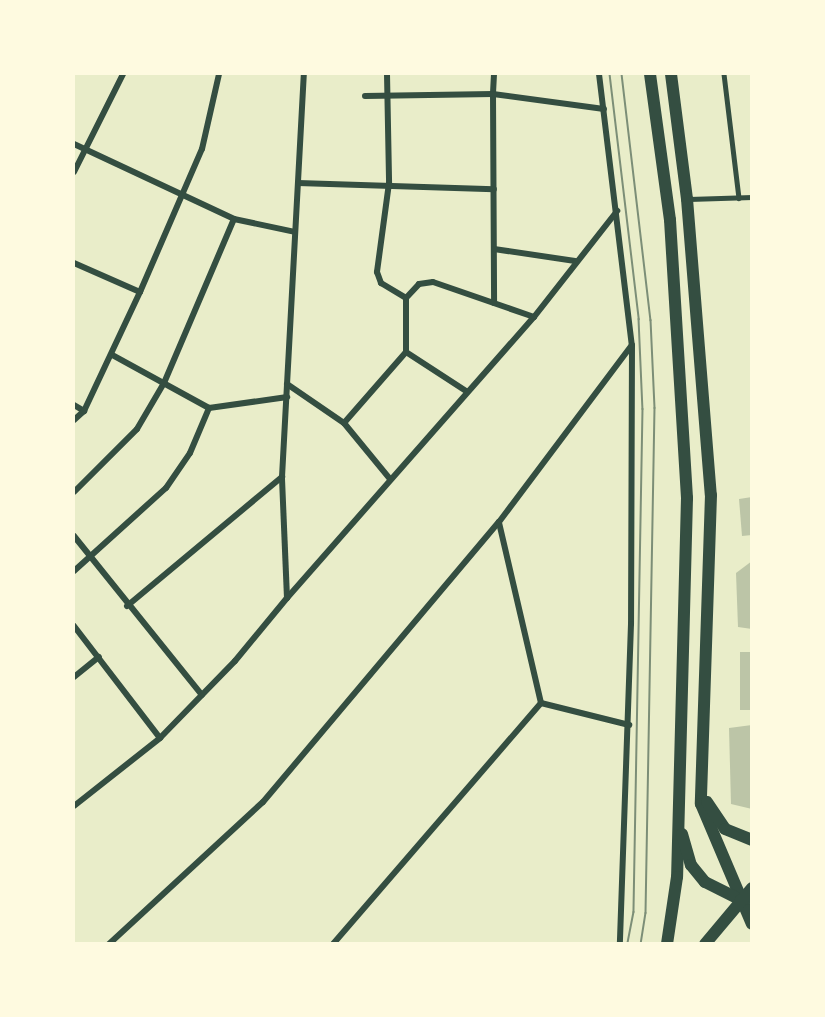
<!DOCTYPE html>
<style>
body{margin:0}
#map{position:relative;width:825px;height:1017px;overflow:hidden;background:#e9edc9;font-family:Roboto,sans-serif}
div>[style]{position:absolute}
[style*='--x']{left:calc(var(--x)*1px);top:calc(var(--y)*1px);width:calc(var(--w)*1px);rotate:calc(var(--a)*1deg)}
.building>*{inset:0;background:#bcc5a7;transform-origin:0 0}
.service>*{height:4.5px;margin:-2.25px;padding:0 2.25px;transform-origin:2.25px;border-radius:2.25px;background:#344e41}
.minor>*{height:6px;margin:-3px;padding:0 3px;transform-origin:3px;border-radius:3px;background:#344e41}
.secondary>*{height:12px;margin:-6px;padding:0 6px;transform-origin:6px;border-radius:6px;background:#344e41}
.tram>*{height:1.5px;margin:-0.75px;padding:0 0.75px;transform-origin:0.75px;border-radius:0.75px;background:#7c8e77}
span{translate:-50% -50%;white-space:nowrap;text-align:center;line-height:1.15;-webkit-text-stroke:6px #fefae0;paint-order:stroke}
.frame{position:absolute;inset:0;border:75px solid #fefae0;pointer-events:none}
</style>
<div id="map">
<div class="building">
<i style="clip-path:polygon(752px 497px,752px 535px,742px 536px,739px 499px)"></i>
<i style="clip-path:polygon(752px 561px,752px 629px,738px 627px,736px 573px)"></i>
<i style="left:752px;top:652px;width:58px;height:12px;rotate:90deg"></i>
<i style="clip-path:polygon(752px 725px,752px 809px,731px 804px,729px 728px)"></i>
</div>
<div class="service">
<i style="--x:724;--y:74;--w:125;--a:83.1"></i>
<i style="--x:689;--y:199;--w:63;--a:-1.8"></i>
</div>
<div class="minor">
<i style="--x:387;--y:74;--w:109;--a:88.9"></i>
<i style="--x:389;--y:183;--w:90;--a:97.7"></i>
<i style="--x:377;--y:272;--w:12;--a:70"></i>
<i style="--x:381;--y:283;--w:29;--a:31"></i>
<i style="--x:494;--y:74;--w:20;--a:93"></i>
<i style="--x:493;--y:94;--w:112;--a:7.7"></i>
<i style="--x:599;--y:74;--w:273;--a:83.1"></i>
<i style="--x:632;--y:345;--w:279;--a:90.2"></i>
<i style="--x:631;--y:624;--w:320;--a:92"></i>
<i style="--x:365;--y:96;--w:128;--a:-0.9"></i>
<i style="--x:493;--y:94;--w:209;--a:89.7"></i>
<i style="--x:74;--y:144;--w:177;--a:25.1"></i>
<i style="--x:234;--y:219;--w:62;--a:12"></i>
<i style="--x:74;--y:172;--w:110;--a:-63.4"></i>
<i style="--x:298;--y:183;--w:196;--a:1.8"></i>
<i style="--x:494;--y:249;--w:82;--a:8.4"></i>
<i style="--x:74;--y:263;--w:72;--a:23.7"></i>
<i style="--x:140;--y:292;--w:156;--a:-66.6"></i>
<i style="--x:202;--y:149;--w:77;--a:-77.2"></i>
<i style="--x:406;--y:352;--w:72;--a:33"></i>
<i style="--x:287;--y:384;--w:69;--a:34.4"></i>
<i style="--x:344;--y:423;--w:72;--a:50.6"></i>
<i style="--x:74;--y:405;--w:12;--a:31"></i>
<i style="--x:209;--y:408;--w:79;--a:-8"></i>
<i style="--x:74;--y:420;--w:13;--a:-42"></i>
<i style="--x:84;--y:411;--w:132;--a:-64.8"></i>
<i style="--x:344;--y:423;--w:94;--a:-48.9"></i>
<i style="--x:406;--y:352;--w:54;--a:-90"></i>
<i style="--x:406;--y:298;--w:19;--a:-47"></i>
<i style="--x:419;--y:284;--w:14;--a:-8"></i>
<i style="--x:433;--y:282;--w:107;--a:19.1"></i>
<i style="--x:74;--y:492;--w:89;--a:-45"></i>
<i style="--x:137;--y:429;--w:53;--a:-59.6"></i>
<i style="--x:164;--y:383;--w:178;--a:-66.9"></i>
<i style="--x:74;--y:536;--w:204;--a:51.2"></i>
<i style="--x:74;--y:571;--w:124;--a:-42.1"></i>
<i style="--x:166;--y:488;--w:42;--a:-55.6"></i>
<i style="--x:190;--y:453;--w:49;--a:-67.1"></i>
<i style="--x:209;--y:408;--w:111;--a:-151.3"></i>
<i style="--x:287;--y:598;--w:374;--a:-48.7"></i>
<i style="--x:534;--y:317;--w:135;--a:-51.9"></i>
<i style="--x:127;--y:606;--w:202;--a:-39.8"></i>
<i style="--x:74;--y:626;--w:141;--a:52.5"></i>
<i style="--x:74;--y:677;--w:32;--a:-39"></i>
<i style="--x:541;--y:703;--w:91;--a:14"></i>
<i style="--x:74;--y:806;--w:110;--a:-38.3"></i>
<i style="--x:160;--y:738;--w:107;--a:-45.8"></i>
<i style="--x:235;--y:661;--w:82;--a:-50.5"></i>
<i style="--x:287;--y:598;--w:121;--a:-92.4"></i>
<i style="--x:282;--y:477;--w:404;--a:-86.9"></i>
<i style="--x:109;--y:944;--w:209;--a:-42.7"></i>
<i style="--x:263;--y:802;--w:366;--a:-49.9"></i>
<i style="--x:499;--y:522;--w:221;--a:-53.1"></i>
<i style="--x:333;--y:944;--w:318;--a:-49.2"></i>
<i style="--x:541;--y:703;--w:186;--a:-103.1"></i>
</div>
<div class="secondary">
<i style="--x:650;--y:74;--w:147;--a:82.2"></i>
<i style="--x:670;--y:220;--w:279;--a:86.5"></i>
<i style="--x:687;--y:498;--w:379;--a:91.5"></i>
<i style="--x:677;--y:877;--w:68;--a:98.5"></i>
<i style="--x:671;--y:74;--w:126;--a:82.7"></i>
<i style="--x:687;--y:199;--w:297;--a:85.4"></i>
<i style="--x:711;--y:495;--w:309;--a:91.9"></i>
<i style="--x:701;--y:804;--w:130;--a:67"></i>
<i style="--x:707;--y:802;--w:32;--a:56"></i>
<i style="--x:725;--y:829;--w:29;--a:22"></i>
<i style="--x:682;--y:834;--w:32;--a:74"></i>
<i style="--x:691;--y:865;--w:22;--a:51"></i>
<i style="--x:705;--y:882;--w:40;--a:26.6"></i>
<i style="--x:741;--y:900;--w:11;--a:-15"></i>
<i style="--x:705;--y:944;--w:73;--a:-50"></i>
</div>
<div class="tram">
<i style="--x:610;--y:74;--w:247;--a:83.2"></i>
<i style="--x:639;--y:319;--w:90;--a:87.5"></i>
<i style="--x:643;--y:409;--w:503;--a:91.03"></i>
<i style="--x:634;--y:912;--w:33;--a:101"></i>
<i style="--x:622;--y:74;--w:248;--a:83.3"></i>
<i style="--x:651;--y:320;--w:88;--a:87.4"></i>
<i style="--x:655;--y:408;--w:505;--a:91.02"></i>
<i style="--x:646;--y:913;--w:31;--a:99"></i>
</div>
<div class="frame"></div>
</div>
